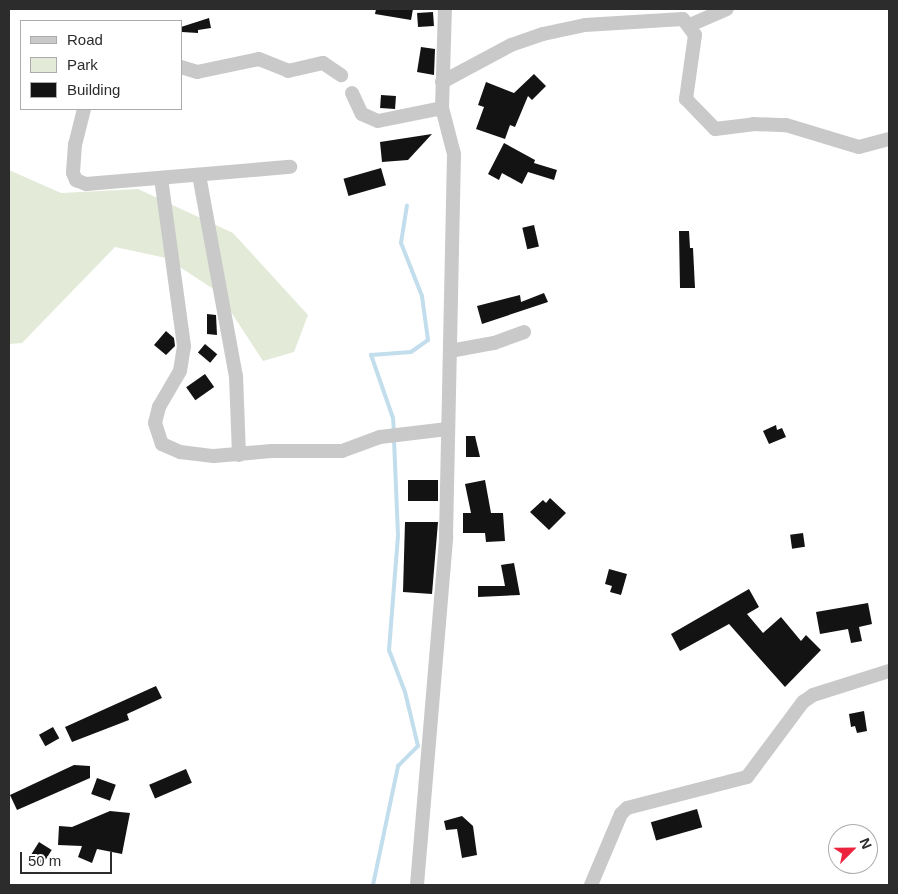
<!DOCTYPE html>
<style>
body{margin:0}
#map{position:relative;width:898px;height:894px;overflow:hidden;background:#fff;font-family:Arial,sans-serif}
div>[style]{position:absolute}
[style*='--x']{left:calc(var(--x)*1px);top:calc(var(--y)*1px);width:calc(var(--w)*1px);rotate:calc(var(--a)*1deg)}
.green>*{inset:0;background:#e3ebd8}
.stream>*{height:4px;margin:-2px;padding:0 2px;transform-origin:2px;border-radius:2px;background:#c2deec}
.building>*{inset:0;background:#131313;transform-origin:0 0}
.minor>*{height:14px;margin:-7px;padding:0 7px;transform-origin:7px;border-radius:7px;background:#c9c9c9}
span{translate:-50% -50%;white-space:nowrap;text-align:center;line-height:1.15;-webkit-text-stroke:5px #fff;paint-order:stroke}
.frame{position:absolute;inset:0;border:10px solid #2c2c2c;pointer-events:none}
.legend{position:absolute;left:20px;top:20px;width:162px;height:90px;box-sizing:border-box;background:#fff;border:1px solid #ababab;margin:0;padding:6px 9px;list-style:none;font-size:15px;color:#2c2c2c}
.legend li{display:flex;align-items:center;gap:10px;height:25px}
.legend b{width:25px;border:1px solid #ababab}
.north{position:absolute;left:828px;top:824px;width:50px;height:50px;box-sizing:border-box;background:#fff;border:1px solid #ababab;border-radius:50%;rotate:67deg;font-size:14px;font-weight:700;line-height:20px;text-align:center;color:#2c2c2c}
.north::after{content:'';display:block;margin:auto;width:18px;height:22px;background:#ed233e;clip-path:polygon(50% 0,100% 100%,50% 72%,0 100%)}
.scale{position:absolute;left:20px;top:852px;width:92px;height:22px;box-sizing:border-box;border:2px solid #2c2c2c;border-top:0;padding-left:6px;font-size:15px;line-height:18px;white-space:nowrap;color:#2c2c2c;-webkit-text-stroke:4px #fff;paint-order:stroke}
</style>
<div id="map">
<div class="green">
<i style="clip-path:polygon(9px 170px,61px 193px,138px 189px,233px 233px,308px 315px,294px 352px,263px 361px,218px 292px,166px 258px,115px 247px,22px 343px,9px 344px)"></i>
</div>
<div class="stream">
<i style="--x:394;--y:432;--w:14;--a:-94"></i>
<i style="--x:393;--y:418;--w:67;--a:-109.2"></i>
<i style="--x:371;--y:355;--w:40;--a:-4.3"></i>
<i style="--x:411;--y:352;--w:21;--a:-35"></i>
<i style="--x:428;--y:340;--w:44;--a:-97.8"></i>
<i style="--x:422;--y:296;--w:57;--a:-111.6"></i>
<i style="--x:401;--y:243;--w:38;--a:-81"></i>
<i style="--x:373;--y:885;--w:122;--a:-78.1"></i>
<i style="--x:398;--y:766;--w:28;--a:-45"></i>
<i style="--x:418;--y:746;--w:56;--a:-103.5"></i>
<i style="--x:405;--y:692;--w:45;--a:-110.9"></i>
<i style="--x:389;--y:650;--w:115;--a:-85.5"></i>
<i style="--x:398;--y:535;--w:96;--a:-92.4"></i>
</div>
<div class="building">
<i style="clip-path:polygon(376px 9px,413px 9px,411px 20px,375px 14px)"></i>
<i style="left:433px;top:12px;width:14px;height:16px;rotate:86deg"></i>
<i style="clip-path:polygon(209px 18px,211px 28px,198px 30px,198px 33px,182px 32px,181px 27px)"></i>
<i style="clip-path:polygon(421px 47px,435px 49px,434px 75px,417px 72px)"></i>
<i style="clip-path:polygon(534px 74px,546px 86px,532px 100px,528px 96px,515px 127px,510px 125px,505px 139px,476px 129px,484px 107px,478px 105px,486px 82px,514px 93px)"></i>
<i style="left:381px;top:95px;width:15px;height:13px;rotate:4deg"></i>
<i style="clip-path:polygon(432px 134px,408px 160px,382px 162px,380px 142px)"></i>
<i style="clip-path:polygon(504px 143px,535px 160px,534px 163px,557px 170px,554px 180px,528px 172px,522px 184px,502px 173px,499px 180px,488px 174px)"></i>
<i style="left:381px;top:168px;width:18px;height:39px;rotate:74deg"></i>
<i style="left:534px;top:225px;width:22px;height:12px;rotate:77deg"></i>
<i style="clip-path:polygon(679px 231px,689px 231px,690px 248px,693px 248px,695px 288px,680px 288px)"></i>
<i style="clip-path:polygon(544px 293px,548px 302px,482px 324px,477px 306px,520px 295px,521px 302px)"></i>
<i style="clip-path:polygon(207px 314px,216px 315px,217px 335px,207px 334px)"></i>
<i style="clip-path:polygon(166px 331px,174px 338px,175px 346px,166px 355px,154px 345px)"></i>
<i style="left:205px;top:344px;width:16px;height:11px;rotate:40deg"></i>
<i style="left:205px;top:374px;width:16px;height:23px;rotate:55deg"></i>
<i style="clip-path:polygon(776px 425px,777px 430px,782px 428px,786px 437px,769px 444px,763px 431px)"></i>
<i style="clip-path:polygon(466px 436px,475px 436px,480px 457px,466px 457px)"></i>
<i style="left:408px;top:480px;width:30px;height:21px"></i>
<i style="clip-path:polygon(485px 480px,491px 513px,503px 513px,505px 541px,486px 542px,485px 533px,463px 533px,463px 513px,471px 513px,465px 484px)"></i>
<i style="clip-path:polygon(550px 498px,566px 513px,549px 530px,530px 512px,543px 500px,546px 503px)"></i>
<i style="clip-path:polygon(405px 522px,438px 522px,432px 594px,403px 592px)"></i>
<i style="left:803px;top:533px;width:14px;height:13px;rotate:82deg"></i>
<i style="clip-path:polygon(514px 563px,520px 595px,478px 597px,478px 586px,505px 586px,501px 565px)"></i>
<i style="clip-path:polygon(609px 569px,627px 574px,621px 595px,610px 592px,612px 586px,605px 584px)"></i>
<i style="clip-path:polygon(749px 589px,759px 607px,747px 614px,763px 633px,781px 617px,801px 641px,806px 635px,821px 650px,785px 687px,729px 624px,680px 651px,671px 634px)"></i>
<i style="clip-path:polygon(868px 603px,872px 624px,859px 627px,862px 641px,851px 643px,848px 629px,820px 634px,816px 612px)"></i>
<i style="clip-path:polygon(156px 686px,162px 698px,127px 714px,129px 720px,72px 742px,65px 727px)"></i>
<i style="clip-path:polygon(864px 711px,867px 731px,857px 733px,855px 726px,851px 727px,849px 714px)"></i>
<i style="left:53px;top:727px;width:13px;height:16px;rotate:61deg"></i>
<i style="clip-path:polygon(74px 765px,90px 766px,90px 778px,17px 810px,10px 795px)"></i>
<i style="left:186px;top:769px;width:15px;height:40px;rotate:67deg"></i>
<i style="left:97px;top:778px;width:20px;height:17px;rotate:20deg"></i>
<i style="left:697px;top:809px;width:19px;height:48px;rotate:74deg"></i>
<i style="clip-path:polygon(110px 811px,130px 813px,122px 854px,97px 849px,92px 863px,78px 857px,82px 846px,58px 845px,59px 826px,72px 827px)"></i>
<i style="clip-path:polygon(462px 816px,473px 826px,477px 855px,462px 858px,457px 829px,446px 830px,444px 821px)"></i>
<i style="left:39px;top:842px;width:15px;height:18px;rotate:32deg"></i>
</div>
<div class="minor">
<i style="--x:690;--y:25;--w:40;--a:-23.4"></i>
<i style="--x:181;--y:67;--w:17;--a:17"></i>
<i style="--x:197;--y:72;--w:63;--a:-11.8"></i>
<i style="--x:259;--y:59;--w:31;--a:22"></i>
<i style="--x:288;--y:71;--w:36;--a:-13"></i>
<i style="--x:323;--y:63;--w:22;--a:34"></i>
<i style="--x:442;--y:82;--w:78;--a:-28.2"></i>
<i style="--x:511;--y:45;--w:34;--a:-19"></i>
<i style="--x:543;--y:34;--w:43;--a:-12.1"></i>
<i style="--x:585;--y:25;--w:98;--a:-3.5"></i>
<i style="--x:683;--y:19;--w:20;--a:53"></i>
<i style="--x:695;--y:35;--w:65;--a:98"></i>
<i style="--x:686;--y:99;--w:42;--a:46"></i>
<i style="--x:715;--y:129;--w:38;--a:-7"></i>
<i style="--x:753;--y:124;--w:33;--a:2"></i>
<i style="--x:786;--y:125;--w:76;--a:16.8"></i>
<i style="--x:859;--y:147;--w:31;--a:-15"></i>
<i style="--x:352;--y:93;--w:23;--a:65"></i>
<i style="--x:362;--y:114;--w:17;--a:24"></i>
<i style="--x:378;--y:121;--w:65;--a:-11.5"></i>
<i style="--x:84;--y:109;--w:36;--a:104"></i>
<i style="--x:75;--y:144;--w:29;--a:94"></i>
<i style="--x:73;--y:173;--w:8;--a:67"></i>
<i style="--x:76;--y:180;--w:11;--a:22"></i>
<i style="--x:86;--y:184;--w:205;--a:-4.8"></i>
<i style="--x:199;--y:175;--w:204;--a:79.6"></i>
<i style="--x:236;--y:376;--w:79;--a:87.8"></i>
<i style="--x:161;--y:178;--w:170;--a:82.2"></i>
<i style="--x:184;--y:346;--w:25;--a:99"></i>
<i style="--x:180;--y:371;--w:42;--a:120.3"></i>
<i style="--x:159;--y:407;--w:16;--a:104"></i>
<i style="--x:155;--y:423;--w:22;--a:72"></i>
<i style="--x:162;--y:444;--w:20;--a:24"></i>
<i style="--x:180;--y:452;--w:34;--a:7"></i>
<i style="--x:214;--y:456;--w:58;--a:-4.9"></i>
<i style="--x:272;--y:451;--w:70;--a:0"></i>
<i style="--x:342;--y:451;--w:40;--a:-20.2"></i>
<i style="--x:380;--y:437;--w:68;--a:-6.7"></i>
<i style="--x:450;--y:351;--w:45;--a:-10.3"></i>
<i style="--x:494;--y:343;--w:32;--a:-20"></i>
<i style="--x:417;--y:885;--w:350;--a:-85.2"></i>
<i style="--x:446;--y:536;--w:382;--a:-88.8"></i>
<i style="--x:454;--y:154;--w:48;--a:-104.6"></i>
<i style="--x:442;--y:108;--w:99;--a:-88.3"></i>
<i style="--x:591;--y:885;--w:77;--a:-67.1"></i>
<i style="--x:621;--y:814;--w:8;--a:-45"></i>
<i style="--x:627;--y:808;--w:124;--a:-14.5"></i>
<i style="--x:747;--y:777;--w:94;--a:-53.3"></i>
<i style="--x:803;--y:702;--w:12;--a:-35"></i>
<i style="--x:813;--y:695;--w:80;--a:-17.5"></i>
</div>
<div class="frame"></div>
<ul class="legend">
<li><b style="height:6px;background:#c9c9c9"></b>Road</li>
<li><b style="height:14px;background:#e3ebd8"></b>Park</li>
<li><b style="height:14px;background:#131313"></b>Building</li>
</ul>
<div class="north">N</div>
<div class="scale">50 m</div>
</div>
